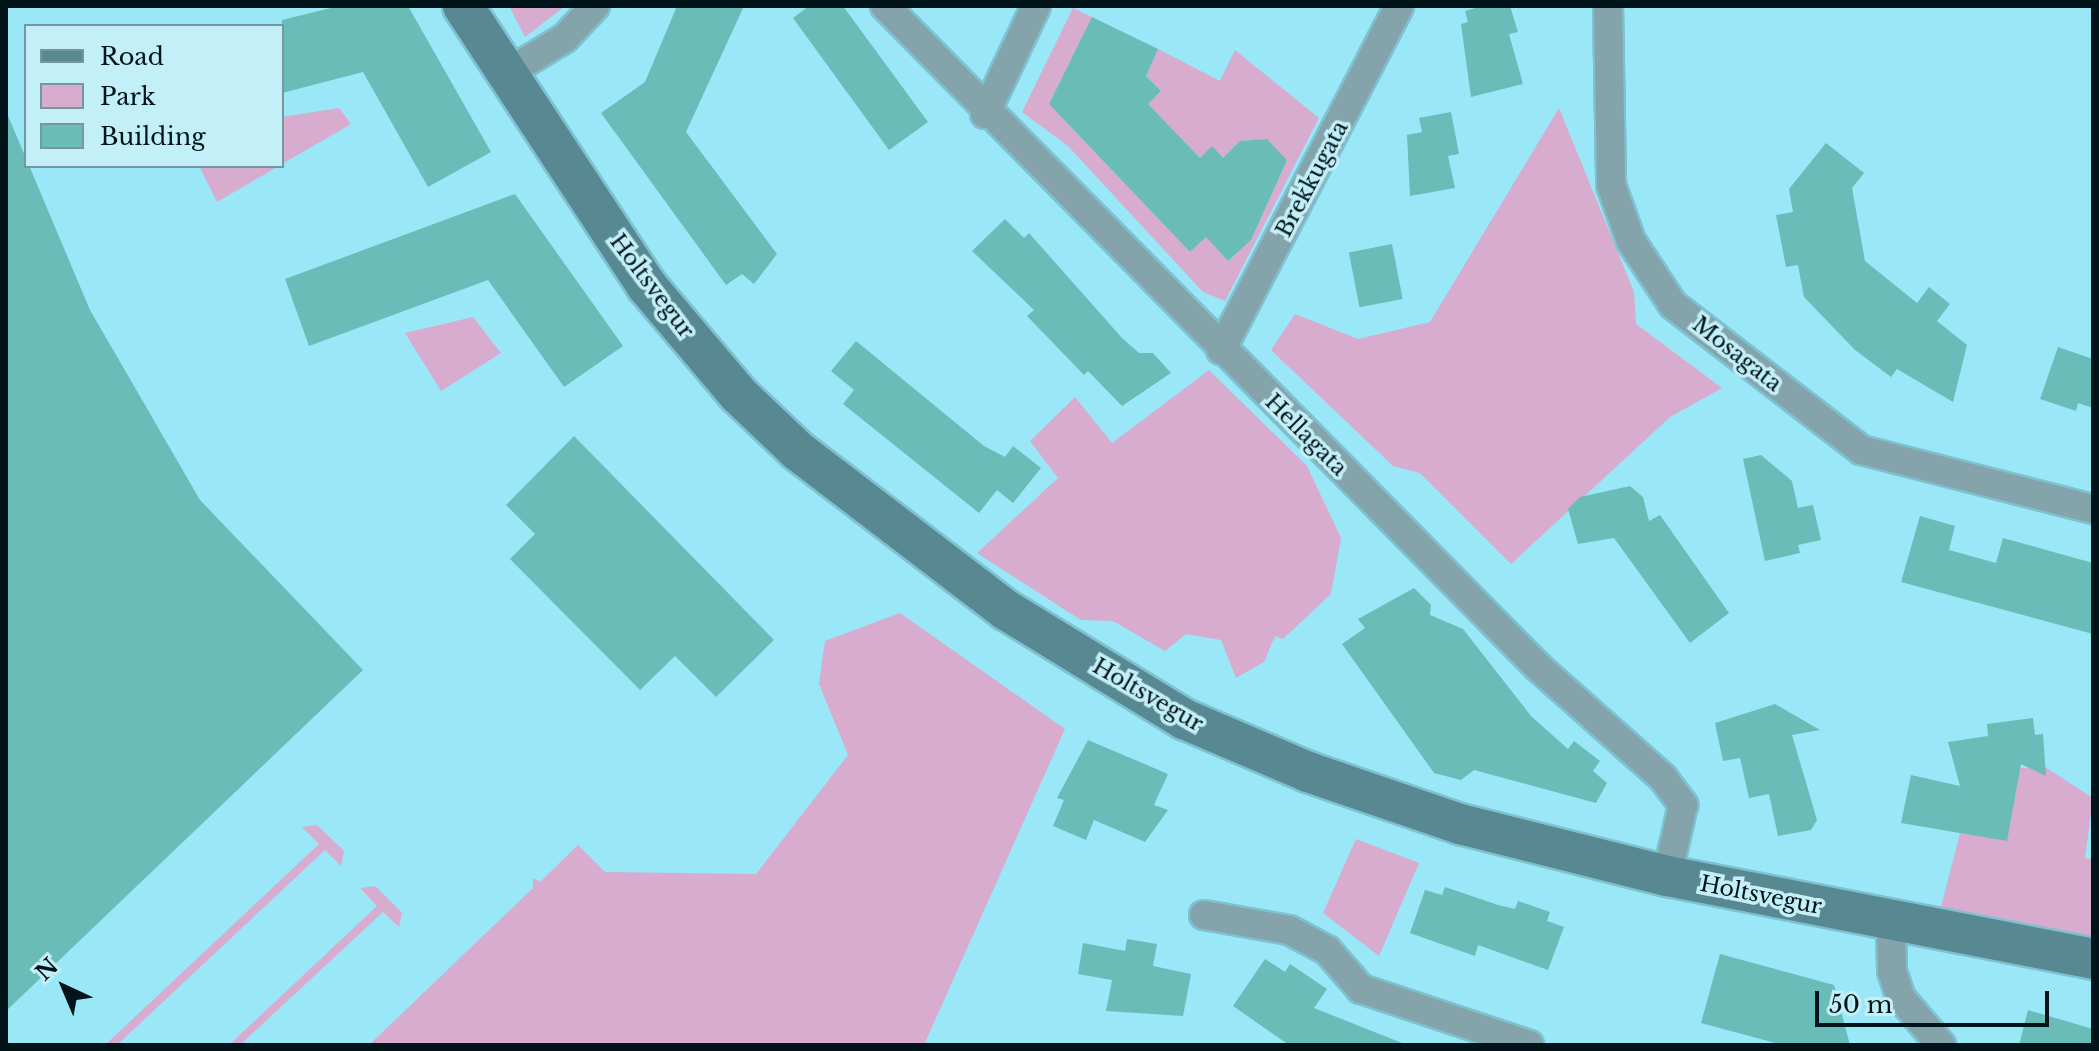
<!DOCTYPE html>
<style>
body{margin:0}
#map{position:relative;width:2099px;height:1051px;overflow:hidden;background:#9ae7f8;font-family:"Libre Baskerville",serif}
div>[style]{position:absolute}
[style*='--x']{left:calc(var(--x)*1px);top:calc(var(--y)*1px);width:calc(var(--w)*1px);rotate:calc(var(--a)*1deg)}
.green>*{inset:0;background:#d7accf}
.building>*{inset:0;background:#6abcb9;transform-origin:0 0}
.roads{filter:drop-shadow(2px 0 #7ec1d0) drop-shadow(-2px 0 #7ec1d0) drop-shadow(0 2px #7ec1d0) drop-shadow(0 -2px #7ec1d0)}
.street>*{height:28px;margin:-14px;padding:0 14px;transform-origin:14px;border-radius:14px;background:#84a3aa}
.secondary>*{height:40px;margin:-20px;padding:0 20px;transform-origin:20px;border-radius:20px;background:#588993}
span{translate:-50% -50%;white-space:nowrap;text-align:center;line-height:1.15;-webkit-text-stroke:7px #c3eff9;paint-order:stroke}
.street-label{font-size:22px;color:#001419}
.frame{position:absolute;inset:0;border:8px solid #001419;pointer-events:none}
.legend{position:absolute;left:24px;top:24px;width:260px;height:144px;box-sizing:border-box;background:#c3eff9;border:2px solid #75979f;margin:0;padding:10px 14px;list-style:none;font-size:24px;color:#001419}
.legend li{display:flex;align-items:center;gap:16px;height:40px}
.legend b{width:40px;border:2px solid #75979f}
.north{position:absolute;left:24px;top:947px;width:80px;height:80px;-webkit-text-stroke:6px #c3eff9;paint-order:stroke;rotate:316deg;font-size:22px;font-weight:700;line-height:32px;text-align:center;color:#001419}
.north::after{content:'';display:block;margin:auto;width:28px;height:36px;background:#001419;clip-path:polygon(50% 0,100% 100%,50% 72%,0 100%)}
.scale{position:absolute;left:1815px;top:991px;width:234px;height:36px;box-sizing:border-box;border:4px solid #001419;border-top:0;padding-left:10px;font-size:24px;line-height:28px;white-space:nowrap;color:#001419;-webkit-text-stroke:6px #c3eff9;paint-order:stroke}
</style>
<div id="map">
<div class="green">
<i style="clip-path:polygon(509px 6px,565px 6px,525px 37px)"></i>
<i style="clip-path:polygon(1073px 8px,1092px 17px,1049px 104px,1190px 252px,1206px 237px,1228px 261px,1251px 240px,1287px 160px,1267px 139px,1240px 141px,1223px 158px,1212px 147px,1200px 158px,1148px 104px,1161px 91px,1146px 76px,1158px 49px,1220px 81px,1235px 50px,1319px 118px,1225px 301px,1203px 292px,1068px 146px,1022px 112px)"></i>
<i style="clip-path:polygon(339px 108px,351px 124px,282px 164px,282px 117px)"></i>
<i style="clip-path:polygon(1559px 108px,1634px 292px,1636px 324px,1722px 388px,1670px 417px,1511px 564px,1420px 473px,1393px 466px,1271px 350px,1295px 314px,1358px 339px,1430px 322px)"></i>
<i style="clip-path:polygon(199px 166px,279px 166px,217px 202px)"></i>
<i style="clip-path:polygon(473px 317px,501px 353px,441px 391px,405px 333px)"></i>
<i style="clip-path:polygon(1209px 370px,1307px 466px,1341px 538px,1331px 594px,1283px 639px,1275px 636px,1264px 662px,1236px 678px,1221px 640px,1186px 634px,1165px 651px,1113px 621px,1081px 620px,977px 553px,1058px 478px,1030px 441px,1075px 397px,1112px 443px)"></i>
<i style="clip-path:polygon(900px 613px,1065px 729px,924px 1045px,369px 1045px,533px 888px,533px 878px,540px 882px,578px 845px,605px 872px,756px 874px,848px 755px,819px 684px,825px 641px)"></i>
<i style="clip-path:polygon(2045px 767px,2093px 798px,2085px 858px,2093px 860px,2093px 938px,1941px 907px,1960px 833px,2007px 840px,2002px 769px)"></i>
<i style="clip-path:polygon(317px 825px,344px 851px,341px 866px,325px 850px,117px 1045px,105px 1045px,319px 844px,302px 827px)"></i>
<i style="clip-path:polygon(1356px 839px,1419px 863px,1379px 956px,1323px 913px)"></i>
<i style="clip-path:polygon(375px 886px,402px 913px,399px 927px,383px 912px,240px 1045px,229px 1045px,377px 906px,360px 888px)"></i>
</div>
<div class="building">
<i style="clip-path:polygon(339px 6px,408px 6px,491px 152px,428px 187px,363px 72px,282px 93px,282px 20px)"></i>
<i style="clip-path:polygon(677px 6px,744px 6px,686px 132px,777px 254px,754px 284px,742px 274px,726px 285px,601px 113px,645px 82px)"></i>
<i style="clip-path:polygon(809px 6px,843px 6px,928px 122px,889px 150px,793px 18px)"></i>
<i style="clip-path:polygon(1482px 6px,1510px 6px,1518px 32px,1509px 34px,1523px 84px,1471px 97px,1461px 24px,1468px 22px,1465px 11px)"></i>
<i style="clip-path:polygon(1092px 17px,1158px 49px,1146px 76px,1161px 91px,1148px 104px,1200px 158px,1212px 146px,1223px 158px,1240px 141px,1267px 139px,1287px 160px,1251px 240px,1228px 261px,1206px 237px,1190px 252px,1049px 104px)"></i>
<i style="clip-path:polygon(6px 111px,90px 310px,200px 500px,363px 670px,6px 1011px)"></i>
<i style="clip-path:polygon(1451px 112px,1459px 154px,1448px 156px,1455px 188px,1410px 196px,1407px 135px,1422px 132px,1419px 118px)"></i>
<i style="clip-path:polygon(1826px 143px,1864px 173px,1852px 188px,1865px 261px,1917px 303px,1929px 287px,1950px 304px,1937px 321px,1967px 345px,1953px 402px,1897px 369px,1891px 377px,1855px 350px,1804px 297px,1798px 265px,1786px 267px,1776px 215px,1793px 212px,1789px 189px)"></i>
<i style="clip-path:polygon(515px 194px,623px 346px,564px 387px,488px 280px,309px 346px,285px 279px)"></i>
<i style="clip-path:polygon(1005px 219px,1024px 238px,1029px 233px,1122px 338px,1139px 353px,1153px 353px,1171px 373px,1122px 406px,1088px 371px,1084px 375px,1027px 316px,1034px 310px,972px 251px)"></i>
<i style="left:1392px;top:244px;width:56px;height:44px;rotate:79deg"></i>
<i style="clip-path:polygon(856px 341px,984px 446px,1005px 457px,1013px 446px,1041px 468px,1013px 503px,997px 490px,979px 513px,843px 404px,854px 390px,831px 371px)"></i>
<i style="clip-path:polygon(2058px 347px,2093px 359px,2093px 408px,2078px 403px,2076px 411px,2040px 399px)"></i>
<i style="clip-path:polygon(574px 436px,774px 640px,716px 697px,675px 656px,640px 690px,510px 559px,535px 534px,506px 505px)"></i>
<i style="clip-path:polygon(1761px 455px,1792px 481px,1798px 508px,1813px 505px,1821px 540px,1798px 545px,1800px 553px,1765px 561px,1743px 459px)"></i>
<i style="clip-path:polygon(1630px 486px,1643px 497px,1649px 521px,1660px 515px,1729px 613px,1690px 643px,1614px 538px,1578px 544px,1568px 509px,1580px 497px)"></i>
<i style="clip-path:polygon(1920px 516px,1955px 526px,1949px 550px,1996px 563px,2003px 538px,2093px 563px,2093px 634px,1901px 582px)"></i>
<i style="clip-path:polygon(1414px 588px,1431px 605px,1430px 615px,1463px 629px,1531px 716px,1568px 749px,1574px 741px,1600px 761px,1593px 771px,1607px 783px,1596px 803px,1474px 770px,1461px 780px,1434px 773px,1342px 644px,1365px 628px,1358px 619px)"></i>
<i style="clip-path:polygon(1775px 704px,1820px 730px,1792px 735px,1817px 820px,1811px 830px,1778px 836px,1769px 794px,1749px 798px,1740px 758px,1723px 761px,1715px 723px)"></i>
<i style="clip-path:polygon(2033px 718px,2035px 735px,2043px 734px,2046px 776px,2021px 764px,2007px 841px,1901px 823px,1911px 775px,1960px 786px,1948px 742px,1988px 736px,1987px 724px)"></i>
<i style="clip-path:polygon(1088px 740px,1168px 774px,1154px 805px,1168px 810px,1145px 842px,1094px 820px,1086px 840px,1053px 826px,1064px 800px,1057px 798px)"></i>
<i style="clip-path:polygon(1445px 887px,1498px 905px,1515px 909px,1518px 901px,1550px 912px,1547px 921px,1564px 927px,1548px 970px,1478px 945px,1475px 956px,1410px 933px,1425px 890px,1442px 895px)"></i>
<i style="clip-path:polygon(1127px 939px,1157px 944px,1153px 966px,1191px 974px,1183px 1016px,1106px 1011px,1112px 980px,1078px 974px,1083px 943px,1125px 951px)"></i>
<i style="clip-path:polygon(1720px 954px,1834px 985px,1850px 1045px,1783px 1045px,1701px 1023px)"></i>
<i style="clip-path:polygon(1265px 959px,1285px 972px,1290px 964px,1327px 989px,1314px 1008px,1407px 1045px,1289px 1045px,1233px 1006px)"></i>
<i style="clip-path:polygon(2028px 1010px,2093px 1029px,2093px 1045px,2019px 1045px)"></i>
</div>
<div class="roads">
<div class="street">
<i style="--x:885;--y:6;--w:928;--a:45.35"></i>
<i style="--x:1537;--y:666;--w:169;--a:41.6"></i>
<i style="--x:1663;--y:778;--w:34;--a:53"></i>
<i style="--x:1683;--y:805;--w:73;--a:102.7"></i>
<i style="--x:1608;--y:6;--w:179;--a:89"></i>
<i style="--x:1611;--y:185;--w:59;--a:70.3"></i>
<i style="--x:1631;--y:241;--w:77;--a:56.7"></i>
<i style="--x:1673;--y:305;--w:237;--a:37.6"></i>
<i style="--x:1861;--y:450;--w:239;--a:14.3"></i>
<i style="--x:506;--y:74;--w:69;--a:-31.4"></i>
<i style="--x:565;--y:38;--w:44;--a:-46.8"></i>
<i style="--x:985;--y:114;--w:119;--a:-64.7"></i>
<i style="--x:1221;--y:350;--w:387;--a:-62.6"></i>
<i style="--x:1204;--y:915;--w:86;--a:10"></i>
<i style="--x:1289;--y:930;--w:43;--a:27.8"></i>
<i style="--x:1327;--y:950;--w:52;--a:48.9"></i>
<i style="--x:1361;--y:989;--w:177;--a:18.4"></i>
<i style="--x:1891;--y:922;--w:49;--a:88.8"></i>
<i style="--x:1892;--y:971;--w:28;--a:72"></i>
<i style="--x:1901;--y:998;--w:62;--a:49.6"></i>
</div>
<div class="secondary">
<i style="--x:463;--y:6;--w:334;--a:56.7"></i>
<i style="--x:646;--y:285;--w:143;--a:49.8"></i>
<i style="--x:738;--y:394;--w:83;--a:43.5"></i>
<i style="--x:798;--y:451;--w:262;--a:37.4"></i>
<i style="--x:1006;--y:610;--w:209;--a:31.5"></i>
<i style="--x:1184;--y:719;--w:135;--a:23.1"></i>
<i style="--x:1308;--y:772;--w:161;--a:18.9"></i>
<i style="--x:1460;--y:824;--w:213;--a:14.1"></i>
<i style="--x:1667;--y:876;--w:434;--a:11"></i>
</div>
</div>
<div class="street-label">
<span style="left:1312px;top:179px;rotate:-62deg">Brekkugata</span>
<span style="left:652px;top:286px;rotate:53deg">Holtsvegur</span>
<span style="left:1737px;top:354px;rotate:38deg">Mosagata</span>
<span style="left:1306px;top:435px;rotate:45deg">Hellagata</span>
<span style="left:1148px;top:695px;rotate:30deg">Holtsvegur</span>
<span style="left:1761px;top:895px;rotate:11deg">Holtsvegur</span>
</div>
<div class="frame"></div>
<ul class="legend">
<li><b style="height:10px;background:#588993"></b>Road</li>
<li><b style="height:22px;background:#d7accf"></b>Park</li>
<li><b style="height:22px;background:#6abcb9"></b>Building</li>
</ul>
<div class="north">N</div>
<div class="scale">50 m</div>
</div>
